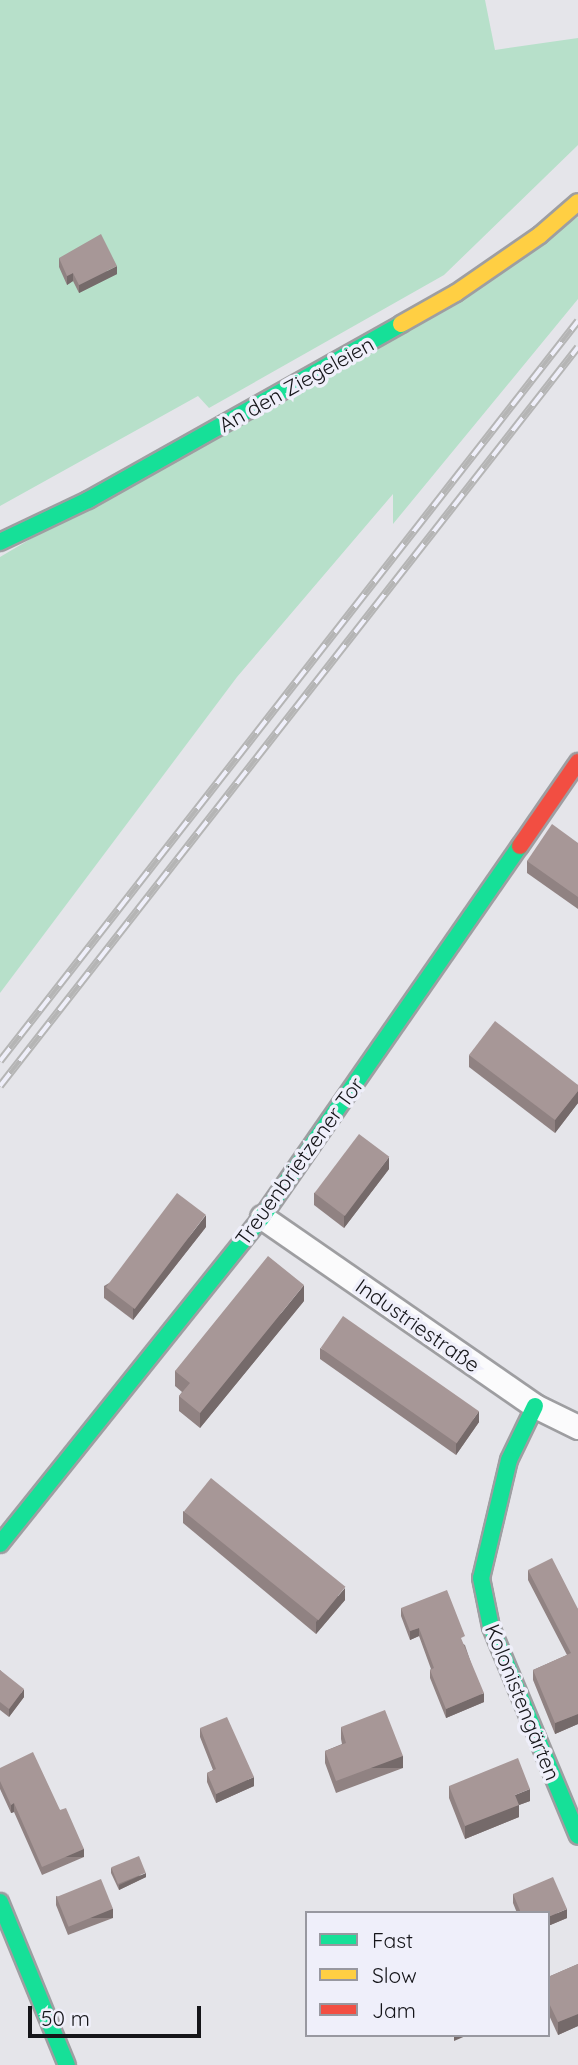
<!DOCTYPE html>
<meta charset="utf-8">
<style>
body{margin:0}
#map{position:relative;width:578px;height:2065px;overflow:hidden;background:#e5e5ea;font-family:Quicksand,sans-serif}
div>[style]{position:absolute}
[style*='--x']{left:calc(var(--x)*1px);top:calc(var(--y)*1px);width:calc(var(--w)*1px);rotate:calc(var(--a)*1deg)}
.green>*{inset:0;background:#b7e0ca}
.roads{filter:drop-shadow(2px 0 #9e9ea1) drop-shadow(-2px 0 #9e9ea1) drop-shadow(0 2px #9e9ea1) drop-shadow(0 -2px #9e9ea1)}
.street>*{height:23px;margin:-11.5px;padding:0 11.5px;transform-origin:11.5px;border-radius:11.5px;background:#fbfbfc}
.fast>*{height:16px;margin:-8px;padding:0 8px;transform-origin:8px;border-radius:8px;background:#16e098}
.slow>*{height:16px;margin:-8px;padding:0 8px;transform-origin:8px;border-radius:8px;background:#ffcf43}
.jam>*{height:16px;margin:-8px;padding:0 8px;transform-origin:8px;border-radius:8px;background:#f24e42}
.rail>*{height:8px;margin-top:-4px;transform-origin:0;background:repeating-linear-gradient(90deg,#efeffa 0 16px,#b5b5b5 0 32px);box-sizing:border-box;border-block:2px solid #b5b5b5}
.wall>*{inset:0;background:#908282}
.shaded-wall>*{inset:0;background:#756a6a;transform-origin:0 0}
.building>*{inset:0;background:#a79797;transform-origin:0 0}
span{translate:-50% -50%;white-space:nowrap;text-align:center;line-height:1.15;-webkit-text-stroke:7px #efeffa;paint-order:stroke}
.street-label{font-size:21px;color:#151519}
.legend{position:absolute;left:305px;top:1911px;width:245px;height:126px;box-sizing:border-box;background:#efeffa;border:2px solid #9898a0;margin:0;padding:9px 12px;list-style:none;font-size:21px;color:#151519}
.legend li{display:flex;align-items:center;gap:14px;height:35px}
.legend b{width:35px;border:2px solid #9898a0}
.scale{position:absolute;left:28px;top:2006px;width:173px;height:32px;box-sizing:border-box;border:4px solid #151519;border-top:0;padding-left:9px;font-size:21px;line-height:24px;white-space:nowrap;color:#151519;-webkit-text-stroke:5px #efeffa;paint-order:stroke}
</style>
<div id="map">
<div class="green">
<i style="clip-path:polygon(0 0,485px 0,495px 50px,578px 38px,578px 145px,444px 275px,209px 408px,198px 396px,0 506px)"></i>
<i style="clip-path:polygon(578px 217px,578px 299px,393px 524px,393px 494px,237px 677px,0 993px,0 557px)"></i>
</div>
<div class="roads">
<div class="street">
<i style="--x:262;--y:1217;--w:332;--a:34.7"></i>
<i style="--x:535;--y:1406;--w:48;--a:26"></i>
</div>
<div class="fast">
<i style="--x:0;--y:542;--w:98;--a:-25.5"></i>
<i style="--x:88;--y:500;--w:359;--a:-29.3"></i>
<i style="--x:535;--y:1406;--w:60;--a:115.7"></i>
<i style="--x:509;--y:1460;--w:121;--a:103.3"></i>
<i style="--x:481;--y:1578;--w:50;--a:78.5"></i>
<i style="--x:491;--y:1627;--w:226;--a:67.4"></i>
<i style="--x:0;--y:1544;--w:419;--a:-51.3"></i>
<i style="--x:262;--y:1217;--w:452;--a:-55.2"></i>
<i style="--x:0;--y:1902;--w:176;--a:67.7"></i>
</div>
<div class="slow">
<i style="--x:401;--y:324;--w:63;--a:-29.4"></i>
<i style="--x:456;--y:293;--w:102;--a:-34.6"></i>
<i style="--x:540;--y:235;--w:50;--a:-41"></i>
</div>
<div class="jam">
<i style="--x:520;--y:846;--w:102;--a:-55.4"></i>
</div>
</div>
<div class="rail">
<i style="--x:0;--y:1061;--w:939;--a:-52.01"></i>
<i style="--x:0;--y:1086;--w:938;--a:-51.97"></i>
</div>
<div class="wall">
<i style="clip-path:polygon(59px 258px,117px 274px,79px 293px,73px 281px,67px 285px,59px 267px)"></i>
<i style="clip-path:polygon(578px 843px,578px 909px,527px 873px,527px 861px)"></i>
<i style="clip-path:polygon(469px 1055px,578px 1085px,578px 1103px,555px 1133px,469px 1067px)"></i>
<i style="clip-path:polygon(389px 1169px,344px 1228px,314px 1205px,314px 1193px)"></i>
<i style="clip-path:polygon(206px 1227px,133px 1320px,104px 1298px,104px 1286px)"></i>
<i style="clip-path:polygon(304px 1301px,200px 1428px,179px 1411px,179px 1396px,182px 1392px,175px 1386px,175px 1371px)"></i>
<i style="clip-path:polygon(320px 1348px,479px 1422px,456px 1455px,320px 1359px)"></i>
<i style="clip-path:polygon(183px 1511px,345px 1600px,316px 1634px,183px 1523px)"></i>
<i style="clip-path:polygon(528px 1570px,578px 1609px,578px 1724px,555px 1734px,533px 1680px,533px 1670px,567px 1655px,528px 1580px)"></i>
<i style="clip-path:polygon(401px 1608px,465px 1645px,484px 1702px,446px 1718px,430px 1678px,430px 1670px,431px 1669px,419px 1636px,410px 1640px,401px 1616px)"></i>
<i style="clip-path:polygon(0 1670px,24px 1697px,9px 1717px,0 1710px)"></i>
<i style="clip-path:polygon(341px 1727px,403px 1768px,336px 1793px,325px 1763px,325px 1751px,342px 1744px,341px 1739px)"></i>
<i style="clip-path:polygon(200px 1728px,254px 1786px,216px 1803px,207px 1782px,207px 1773px,213px 1770px,200px 1737px)"></i>
<i style="clip-path:polygon(0 1768px,60px 1810px,84px 1857px,42px 1875px,14px 1812px,11px 1813px,0 1789px)"></i>
<i style="clip-path:polygon(449px 1786px,530px 1801px,519px 1805px,519px 1817px,465px 1839px,449px 1798px)"></i>
<i style="clip-path:polygon(111px 1868px,146px 1877px,119px 1890px,111px 1873px)"></i>
<i style="clip-path:polygon(513px 1894px,567px 1918px,548px 1926px,548px 1913px,517px 1913px,513px 1903px)"></i>
<i style="clip-path:polygon(56px 1896px,113px 1918px,68px 1935px,56px 1905px)"></i>
<i style="clip-path:polygon(578px 1964px,578px 2026px,558px 2035px,548px 2013px,548px 1977px)"></i>
</div>
<div class="shaded-wall">
<i style="clip-path:polygon(117px 266px,117px 274px,79px 293px,79px 285px)"></i>
<i style="clip-path:polygon(73px 273px,73px 281px,67px 285px,67px 276px)"></i>
<i style="clip-path:polygon(578px 1091px,578px 1103px,555px 1133px,555px 1120px)"></i>
<i style="clip-path:polygon(389px 1157px,389px 1169px,344px 1228px,344px 1215px)"></i>
<i style="clip-path:polygon(206px 1215px,206px 1227px,133px 1320px,133px 1309px)"></i>
<i style="clip-path:polygon(304px 1285px,304px 1301px,200px 1428px,200px 1413px)"></i>
<i style="clip-path:polygon(479px 1411px,479px 1422px,456px 1455px,456px 1444px)"></i>
<i style="clip-path:polygon(345px 1588px,345px 1600px,316px 1634px,316px 1622px)"></i>
<i style="clip-path:polygon(419px 1628px,419px 1636px,410px 1640px,410px 1631px)"></i>
<i style="clip-path:polygon(24px 1689px,24px 1697px,9px 1717px,9px 1709px)"></i>
<i style="clip-path:polygon(484px 1693px,484px 1702px,446px 1718px,446px 1709px)"></i>
<i style="clip-path:polygon(578px 1714px,578px 1724px,555px 1734px,555px 1723px)"></i>
<i style="left:403px;top:1756px;width:12px;height:72px;rotate:90deg"></i>
<i style="clip-path:polygon(254px 1777px,254px 1786px,216px 1803px,216px 1794px)"></i>
<i style="clip-path:polygon(530px 1789px,530px 1801px,519px 1805px,519px 1817px,465px 1839px,465px 1826px,515px 1795px)"></i>
<i style="clip-path:polygon(14px 1803px,14px 1812px,11px 1813px,11px 1805px)"></i>
<i style="left:84px;top:1849px;width:8px;height:46px;rotate:90deg"></i>
<i style="clip-path:polygon(146px 1873px,146px 1877px,119px 1890px,119px 1885px)"></i>
<i style="left:113px;top:1909px;width:9px;height:48px;rotate:90deg"></i>
<i style="clip-path:polygon(567px 1909px,567px 1918px,548px 1926px,548px 1917px)"></i>
<i style="clip-path:polygon(578px 2014px,578px 2026px,558px 2035px,558px 2022px)"></i>
<i style="clip-path:polygon(454px 2035px,468px 2035px,454px 2041px)"></i>
</div>
<div class="building">
<i style="clip-path:polygon(101px 234px,117px 266px,79px 285px,73px 273px,67px 276px,59px 258px)"></i>
<i style="clip-path:polygon(552px 824px,578px 843px,578px 897px,527px 861px)"></i>
<i style="clip-path:polygon(495px 1021px,578px 1085px,578px 1091px,555px 1120px,469px 1055px)"></i>
<i style="left:359px;top:1134px;width:38px;height:74px;rotate:37deg"></i>
<i style="left:177px;top:1193px;width:36px;height:118px;rotate:37deg"></i>
<i style="clip-path:polygon(268px 1256px,304px 1285px,200px 1413px,179px 1396px,190px 1383px,175px 1371px)"></i>
<i style="left:343px;top:1316px;width:166px;height:39px;rotate:35deg"></i>
<i style="left:211px;top:1478px;width:173px;height:43px;rotate:39deg"></i>
<i style="clip-path:polygon(552px 1558px,578px 1609px,578px 1714px,555px 1723px,533px 1670px,571px 1653px,528px 1570px)"></i>
<i style="clip-path:polygon(447px 1590px,465px 1636px,461px 1638px,484px 1693px,446px 1709px,430px 1670px,434px 1668px,419px 1628px,410px 1631px,401px 1608px)"></i>
<i style="clip-path:polygon(0 1670px,24px 1689px,9px 1709px,0 1702px)"></i>
<i style="clip-path:polygon(385px 1710px,403px 1756px,336px 1781px,325px 1751px,346px 1743px,341px 1727px)"></i>
<i style="clip-path:polygon(227px 1717px,254px 1777px,216px 1794px,207px 1773px,216px 1769px,200px 1728px)"></i>
<i style="clip-path:polygon(33px 1752px,60px 1810px,66px 1808px,84px 1849px,42px 1867px,14px 1803px,11px 1805px,0 1781px,0 1768px)"></i>
<i style="clip-path:polygon(518px 1758px,530px 1789px,515px 1795px,519px 1805px,465px 1826px,449px 1786px)"></i>
<i style="left:139px;top:1856px;width:18px;height:30px;rotate:68deg"></i>
<i style="clip-path:polygon(553px 1877px,567px 1909px,548px 1917px,548px 1913px,521px 1913px,513px 1894px)"></i>
<i style="left:101px;top:1879px;width:32px;height:48px;rotate:68deg"></i>
<i style="clip-path:polygon(578px 1964px,578px 2014px,558px 2022px,548px 2001px,548px 1977px)"></i>
</div>
<div class="street-label">
<span style="left:296px;top:384px;rotate:-29deg">An den Ziegeleien</span>
<span style="left:299px;top:1161px;rotate:-54deg">Treuenbrietzener Tor</span>
<span style="left:418px;top:1325px;rotate:35deg">Industriestraße</span>
<span style="left:523px;top:1702px;rotate:68deg">Kolonistengärten</span>
</div>
<ul class="legend">
<li><b style="height:9px;background:#16e098"></b>Fast</li>
<li><b style="height:9px;background:#ffcf43"></b>Slow</li>
<li><b style="height:9px;background:#f24e42"></b>Jam</li>
</ul>
<div class="scale">50 m</div>
</div>
